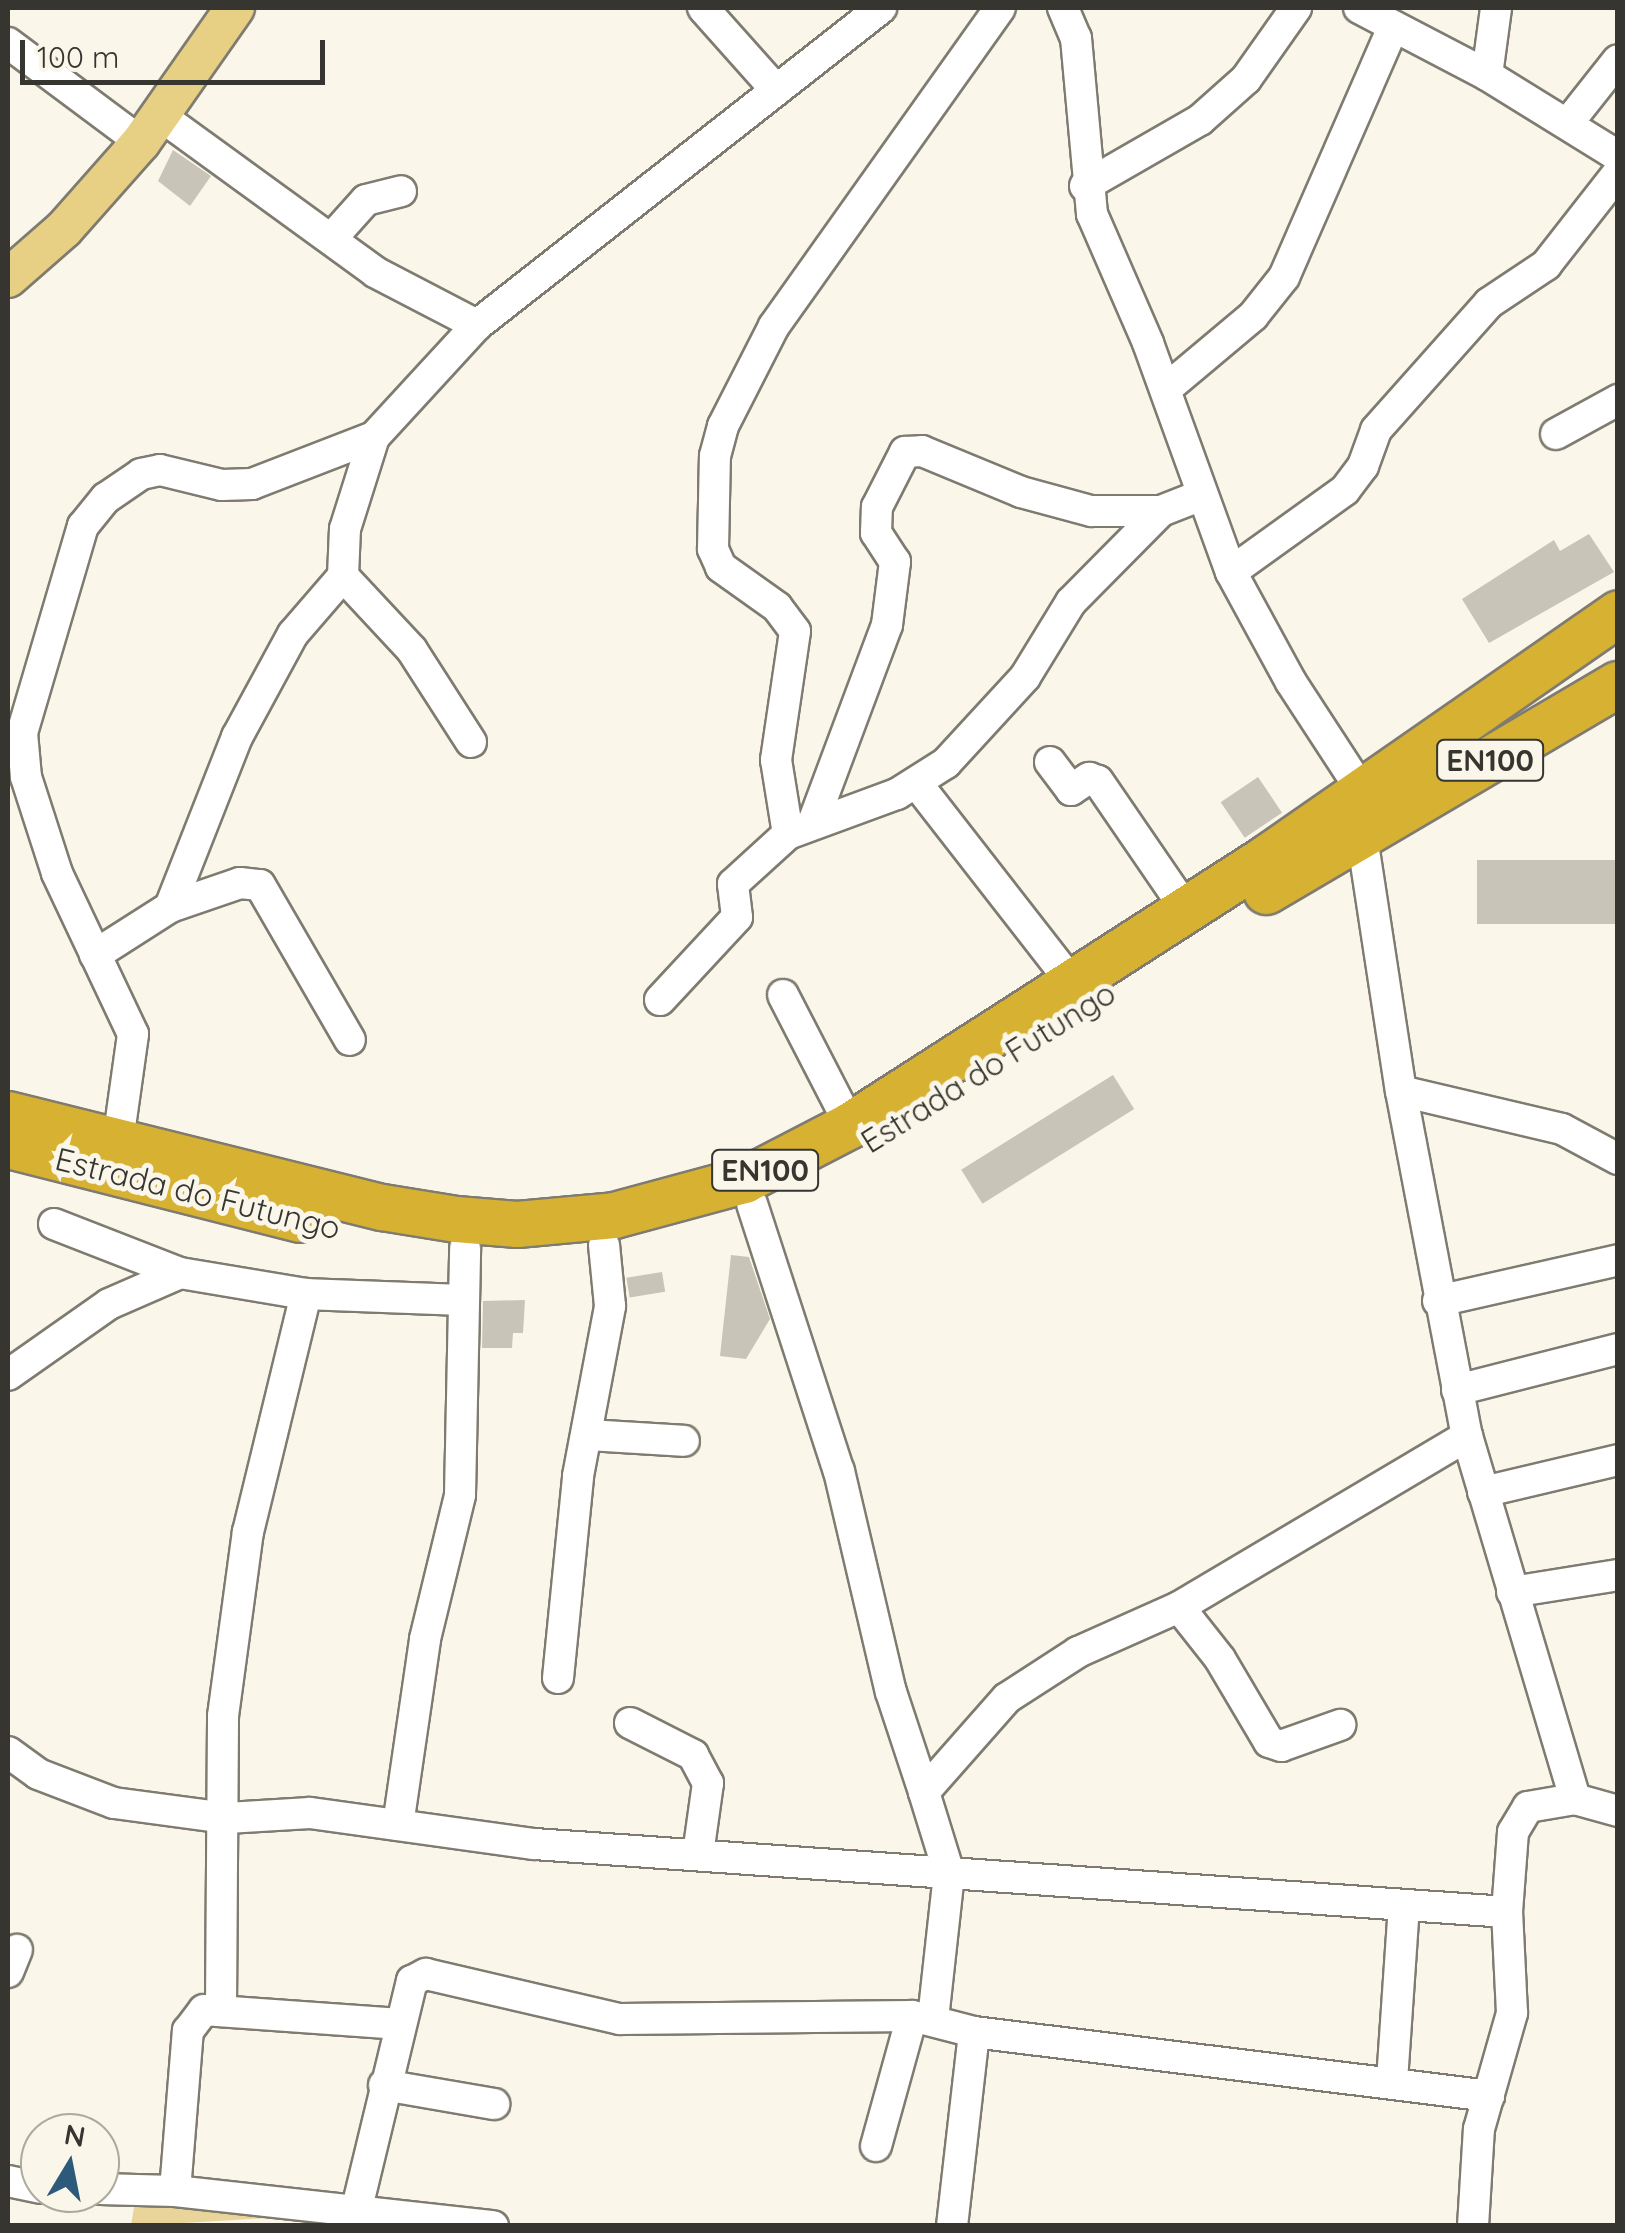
<!DOCTYPE html>
<style>
body{margin:0}
#map{position:relative;width:1625px;height:2233px;overflow:hidden;background:#faf6e9;font-family:Quicksand,sans-serif}
div>[style]{position:absolute}
[style*='--x']{left:calc(var(--x)*1px);top:calc(var(--y)*1px);width:calc(var(--w)*1px);rotate:calc(var(--a)*1deg)}
.green>*{inset:0;background:#e9d499}
.building>*{inset:0;background:#c8c4b7;transform-origin:0 0}
.roads{filter:drop-shadow(2px 0 #7f7b70) drop-shadow(-2px 0 #7f7b70) drop-shadow(0 2px #7f7b70) drop-shadow(0 -2px #7f7b70)}
.minor>*{height:30px;margin:-15px;padding:0 15px;transform-origin:15px;border-radius:15px;background:#fff}
.major>*{height:38px;margin:-19px;padding:0 19px;transform-origin:19px;border-radius:19px;background:#e7d084}
.highway>*{height:45px;margin:-22.5px;padding:0 22.5px;transform-origin:22.5px;border-radius:22.5px;background:#d7b132}
span{translate:-50% -50%;white-space:nowrap;text-align:center;line-height:1.15;-webkit-text-stroke:10px #faf6e9;paint-order:stroke}
.shield-label span{padding:2px 8px;background:#faf6e9;border:2px solid;border-radius:8px;-webkit-text-stroke-width:0}
.shield-label{font-size:30px;color:#363530;font-weight:700}
.street-label{font-size:32px;color:#363530}
.frame{position:absolute;inset:0;border:10px solid #363530;pointer-events:none}
.north{position:absolute;left:20px;top:2113px;width:100px;height:100px;box-sizing:border-box;background:#faf6e9;border:2px solid #aca99f;border-radius:50%;rotate:10deg;font-size:28px;font-weight:700;line-height:40px;text-align:center;color:#363530}
.north::after{content:'';display:block;margin:auto;width:35px;height:45px;background:#2d5a7a;clip-path:polygon(50% 0,100% 100%,50% 72%,0 100%)}
.scale{position:absolute;left:20px;top:40px;width:305px;height:45px;box-sizing:border-box;border:5px solid #363530;border-top:0;padding-left:12px;font-size:30px;line-height:35px;white-space:nowrap;color:#363530;-webkit-text-stroke:8px #faf6e9;paint-order:stroke}
</style>
<div id="map">
<div class="green">
<i style="clip-path:polygon(135px 2201px,268px 2218px,131px 2226px)"></i>
</div>
<div class="building">
<i style="clip-path:polygon(173px 150px,211px 176px,190px 206px,158px 181px)"></i>
<i style="clip-path:polygon(1589px 534px,1614px 572px,1489px 643px,1462px 599px,1554px 540px,1560px 551px)"></i>
<i style="left:1258px;top:777px;width:43px;height:45px;rotate:56deg"></i>
<i style="left:1618px;top:860px;width:64px;height:141px;rotate:90deg"></i>
<i style="left:1113px;top:1075px;width:40px;height:179px;rotate:58deg"></i>
<i style="clip-path:polygon(731px 1255px,749px 1257px,770px 1319px,746px 1359px,720px 1356px)"></i>
<i style="left:662px;top:1272px;width:20px;height:36px;rotate:81deg"></i>
<i style="clip-path:polygon(525px 1300px,523px 1333px,513px 1333px,512px 1348px,482px 1348px,483px 1301px)"></i>
</div>
<div class="roads">
<div class="minor">
<i style="--x:703;--y:8;--w:110;--a:48.3"></i>
<i style="--x:1063;--y:8;--w:33;--a:67"></i>
<i style="--x:1076;--y:38;--w:177;--a:84.8"></i>
<i style="--x:1092;--y:214;--w:141;--a:66.5"></i>
<i style="--x:1148;--y:343;--w:244;--a:70.1"></i>
<i style="--x:1231;--y:572;--w:125;--a:61.4"></i>
<i style="--x:1291;--y:682;--w:134;--a:56.9"></i>
<i style="--x:1359;--y:8;--w:144;--a:27.6"></i>
<i style="--x:1487;--y:75;--w:154;--a:31.7"></i>
<i style="--x:8;--y:43;--w:166;--a:36.7"></i>
<i style="--x:1487;--y:75;--w:68;--a:-82.3"></i>
<i style="--x:162;--y:117;--w:263;--a:36"></i>
<i style="--x:375;--y:272;--w:115;--a:27.5"></i>
<i style="--x:1568;--y:123;--w:80;--a:-51.6"></i>
<i style="--x:1085;--y:186;--w:133;--a:-29.9"></i>
<i style="--x:1200;--y:120;--w:62;--a:-41.7"></i>
<i style="--x:1246;--y:79;--w:87;--a:-54.8"></i>
<i style="--x:331;--y:239;--w:52;--a:-48.1"></i>
<i style="--x:366;--y:200;--w:36;--a:-14"></i>
<i style="--x:1166;--y:389;--w:114;--a:-40"></i>
<i style="--x:1253;--y:316;--w:50;--a:-51.5"></i>
<i style="--x:1284;--y:277;--w:273;--a:-66.4"></i>
<i style="--x:1556;--y:434;--w:71;--a:-28.7"></i>
<i style="--x:1231;--y:572;--w:140;--a:-35.7"></i>
<i style="--x:1345;--y:490;--w:30;--a:-53"></i>
<i style="--x:1363;--y:466;--w:38;--a:-70"></i>
<i style="--x:1376;--y:430;--w:170;--a:-48.3"></i>
<i style="--x:1489;--y:303;--w:69;--a:-33.7"></i>
<i style="--x:1546;--y:265;--w:117;--a:-52"></i>
<i style="--x:471;--y:742;--w:109;--a:-122.7"></i>
<i style="--x:412;--y:650;--w:101;--a:-133"></i>
<i style="--x:343;--y:576;--w:47;--a:-87.6"></i>
<i style="--x:345;--y:529;--w:96;--a:-72.5"></i>
<i style="--x:374;--y:437;--w:152;--a:-47.4"></i>
<i style="--x:477;--y:325;--w:514;--a:-38.12"></i>
<i style="--x:1050;--y:762;--w:35;--a:53"></i>
<i style="--x:1071;--y:790;--w:22;--a:-34"></i>
<i style="--x:1089;--y:778;--w:9;--a:18"></i>
<i style="--x:1098;--y:781;--w:154;--a:55.6"></i>
<i style="--x:918;--y:785;--w:251;--a:52.1"></i>
<i style="--x:814;--y:820;--w:208;--a:-69.5"></i>
<i style="--x:887;--y:625;--w:64;--a:-82.8"></i>
<i style="--x:895;--y:562;--w:35;--a:-123"></i>
<i style="--x:876;--y:533;--w:26;--a:-88"></i>
<i style="--x:877;--y:507;--w:62;--a:-63"></i>
<i style="--x:905;--y:452;--w:17;--a:-3"></i>
<i style="--x:922;--y:451;--w:107;--a:22.5"></i>
<i style="--x:1021;--y:492;--w:73;--a:15.2"></i>
<i style="--x:1091;--y:511;--w:70;--a:0"></i>
<i style="--x:788;--y:834;--w:75;--a:-99.2"></i>
<i style="--x:776;--y:760;--w:130;--a:-81.6"></i>
<i style="--x:795;--y:631;--w:30;--a:-127"></i>
<i style="--x:777;--y:607;--w:69;--a:-144.5"></i>
<i style="--x:721;--y:567;--w:20;--a:-114"></i>
<i style="--x:713;--y:549;--w:93;--a:-88.8"></i>
<i style="--x:715;--y:456;--w:31;--a:-75"></i>
<i style="--x:723;--y:426;--w:112;--a:-63"></i>
<i style="--x:774;--y:326;--w:390;--a:-54.6"></i>
<i style="--x:1362;--y:837;--w:257;--a:81.3"></i>
<i style="--x:1401;--y:1091;--w:351;--a:79.2"></i>
<i style="--x:1467;--y:1436;--w:379;--a:73.4"></i>
<i style="--x:1575;--y:1799;--w:45;--a:15.6"></i>
<i style="--x:170;--y:907;--w:74;--a:-18.9"></i>
<i style="--x:240;--y:883;--w:20;--a:6"></i>
<i style="--x:260;--y:885;--w:179;--a:59.9"></i>
<i style="--x:95;--y:955;--w:89;--a:-32.6"></i>
<i style="--x:170;--y:907;--w:183;--a:-68.5"></i>
<i style="--x:237;--y:737;--w:117;--a:-61.5"></i>
<i style="--x:293;--y:634;--w:77;--a:-49.2"></i>
<i style="--x:783;--y:995;--w:146;--a:62.7"></i>
<i style="--x:660;--y:1000;--w:113;--a:-47.1"></i>
<i style="--x:737;--y:917;--w:33;--a:-97"></i>
<i style="--x:733;--y:884;--w:74;--a:-42.3"></i>
<i style="--x:788;--y:834;--w:116;--a:-20.2"></i>
<i style="--x:897;--y:794;--w:58;--a:-32.3"></i>
<i style="--x:946;--y:763;--w:117;--a:-47.4"></i>
<i style="--x:1025;--y:677;--w:88;--a:-58.5"></i>
<i style="--x:1071;--y:602;--w:128;--a:-45.3"></i>
<i style="--x:1161;--y:511;--w:41;--a:-21.5"></i>
<i style="--x:1401;--y:1091;--w:165;--a:13.3"></i>
<i style="--x:1562;--y:1129;--w:64;--a:28.2"></i>
<i style="--x:118;--y:1141;--w:108;--a:-82"></i>
<i style="--x:133;--y:1034;--w:178;--a:-115.3"></i>
<i style="--x:57;--y:873;--w:101;--a:-107.9"></i>
<i style="--x:26;--y:777;--w:44;--a:-95.2"></i>
<i style="--x:22;--y:733;--w:216;--a:-73.6"></i>
<i style="--x:83;--y:526;--w:36;--a:-51"></i>
<i style="--x:106;--y:498;--w:42;--a:-34.4"></i>
<i style="--x:141;--y:474;--w:19;--a:-12"></i>
<i style="--x:160;--y:470;--w:64;--a:13.6"></i>
<i style="--x:222;--y:485;--w:30;--a:-2"></i>
<i style="--x:252;--y:484;--w:131;--a:-21.1"></i>
<i style="--x:752;--y:1204;--w:281;--a:72"></i>
<i style="--x:839;--y:1471;--w:227;--a:76.8"></i>
<i style="--x:891;--y:1692;--w:105;--a:71.7"></i>
<i style="--x:54;--y:1224;--w:135;--a:21.3"></i>
<i style="--x:180;--y:1273;--w:128;--a:9.5"></i>
<i style="--x:306;--y:1294;--w:155;--a:2.2"></i>
<i style="--x:1438;--y:1301;--w:185;--a:-12.8"></i>
<i style="--x:8;--y:1375;--w:123;--a:-35.1"></i>
<i style="--x:109;--y:1304;--w:77;--a:-23.6"></i>
<i style="--x:1457;--y:1390;--w:166;--a:-14.3"></i>
<i style="--x:587;--y:1435;--w:97;--a:3.5"></i>
<i style="--x:1483;--y:1492;--w:139;--a:-13.3"></i>
<i style="--x:1512;--y:1592;--w:107;--a:-9.1"></i>
<i style="--x:1179;--y:1607;--w:66;--a:51.7"></i>
<i style="--x:1220;--y:1659;--w:96;--a:59.4"></i>
<i style="--x:1269;--y:1742;--w:13;--a:18"></i>
<i style="--x:1281;--y:1746;--w:63;--a:-19.6"></i>
<i style="--x:558;--y:1678;--w:203;--a:-84.3"></i>
<i style="--x:578;--y:1476;--w:173;--a:-79.3"></i>
<i style="--x:610;--y:1306;--w:61;--a:-95.6"></i>
<i style="--x:630;--y:1723;--w:71;--a:26.9"></i>
<i style="--x:693;--y:1755;--w:32;--a:62"></i>
<i style="--x:708;--y:1783;--w:72;--a:98"></i>
<i style="--x:8;--y:1752;--w:37;--a:36"></i>
<i style="--x:38;--y:1774;--w:81;--a:20.9"></i>
<i style="--x:114;--y:1803;--w:114;--a:7.6"></i>
<i style="--x:227;--y:1818;--w:83;--a:-3.4"></i>
<i style="--x:310;--y:1813;--w:226;--a:7.9"></i>
<i style="--x:534;--y:1844;--w:975;--a:4"></i>
<i style="--x:398;--y:1825;--w:188;--a:-81.7"></i>
<i style="--x:425;--y:1639;--w:148;--a:-76.3"></i>
<i style="--x:460;--y:1495;--w:247;--a:-88.8"></i>
<i style="--x:8;--y:1972;--w:24;--a:-68"></i>
<i style="--x:221;--y:2008;--w:292;--a:-89.6"></i>
<i style="--x:223;--y:1716;--w:186;--a:-82.3"></i>
<i style="--x:248;--y:1532;--w:245;--a:-76.3"></i>
<i style="--x:933;--y:2019;--w:147;--a:-83.7"></i>
<i style="--x:949;--y:1873;--w:85;--a:-107.2"></i>
<i style="--x:924;--y:1792;--w:125;--a:-48.6"></i>
<i style="--x:1007;--y:1698;--w:85;--a:-32.9"></i>
<i style="--x:1078;--y:1652;--w:111;--a:-24"></i>
<i style="--x:1179;--y:1607;--w:335;--a:-30.7"></i>
<i style="--x:1392;--y:2081;--w:176;--a:-86.1"></i>
<i style="--x:384;--y:2085;--w:112;--a:9.8"></i>
<i style="--x:876;--y:2146;--w:135;--a:-74.5"></i>
<i style="--x:8;--y:2181;--w:33;--a:12"></i>
<i style="--x:100;--y:2189;--w:75;--a:1.5"></i>
<i style="--x:175;--y:2191;--w:320;--a:6.3"></i>
<i style="--x:175;--y:2191;--w:161;--a:-85.4"></i>
<i style="--x:188;--y:2031;--w:26;--a:-53"></i>
<i style="--x:204;--y:2010;--w:196;--a:4.1"></i>
<i style="--x:356;--y:2212;--w:238;--a:-76.4"></i>
<i style="--x:412;--y:1981;--w:16;--a:-27"></i>
<i style="--x:426;--y:1974;--w:199;--a:13.1"></i>
<i style="--x:620;--y:2019;--w:292;--a:-0.6"></i>
<i style="--x:912;--y:2016;--w:64;--a:14.5"></i>
<i style="--x:974;--y:2032;--w:519;--a:7.08"></i>
<i style="--x:952;--y:2226;--w:195;--a:-83.5"></i>
<i style="--x:1473;--y:2226;--w:97;--a:-86.5"></i>
<i style="--x:1479;--y:2129;--w:121;--a:-74.1"></i>
<i style="--x:1512;--y:2013;--w:101;--a:-92.8"></i>
<i style="--x:1507;--y:1912;--w:80;--a:-85.7"></i>
<i style="--x:1513;--y:1832;--w:29;--a:-59"></i>
<i style="--x:1528;--y:1807;--w:48;--a:-9.7"></i>
</div>
<div class="major">
<i style="--x:8;--y:278;--w:74;--a:-41.2"></i>
<i style="--x:64;--y:229;--w:116;--a:-48.5"></i>
<i style="--x:141;--y:142;--w:164;--a:-55"></i>
</div>
<div class="highway">
<i style="--x:1266;--y:891;--w:408;--a:-30.5"></i>
<i style="--x:8;--y:1114;--w:385;--a:14"></i>
<i style="--x:382;--y:1207;--w:75;--a:9.2"></i>
<i style="--x:456;--y:1219;--w:61;--a:4.7"></i>
<i style="--x:517;--y:1224;--w:97;--a:-5.3"></i>
<i style="--x:614;--y:1215;--w:135;--a:-15.1"></i>
<i style="--x:744;--y:1180;--w:119;--a:-27.4"></i>
<i style="--x:850;--y:1125;--w:494;--a:-32.7"></i>
<i style="--x:1266;--y:858;--w:429;--a:-34.8"></i>
<i style="--x:8;--y:1145;--w:301;--a:14.2"></i>
</div>
</div>
<div class="shield-label">
<span style="left:1490px;top:760px">EN100</span>
<span style="left:765px;top:1170px">EN100</span>
</div>
<div class="street-label">
<span style="left:988px;top:1067px;rotate:-32deg">Estrada do Futungo</span>
<span style="left:198px;top:1193px;rotate:14deg">Estrada do Futungo</span>
</div>
<div class="frame"></div>
<div class="north">N</div>
<div class="scale">100 m</div>
</div>
